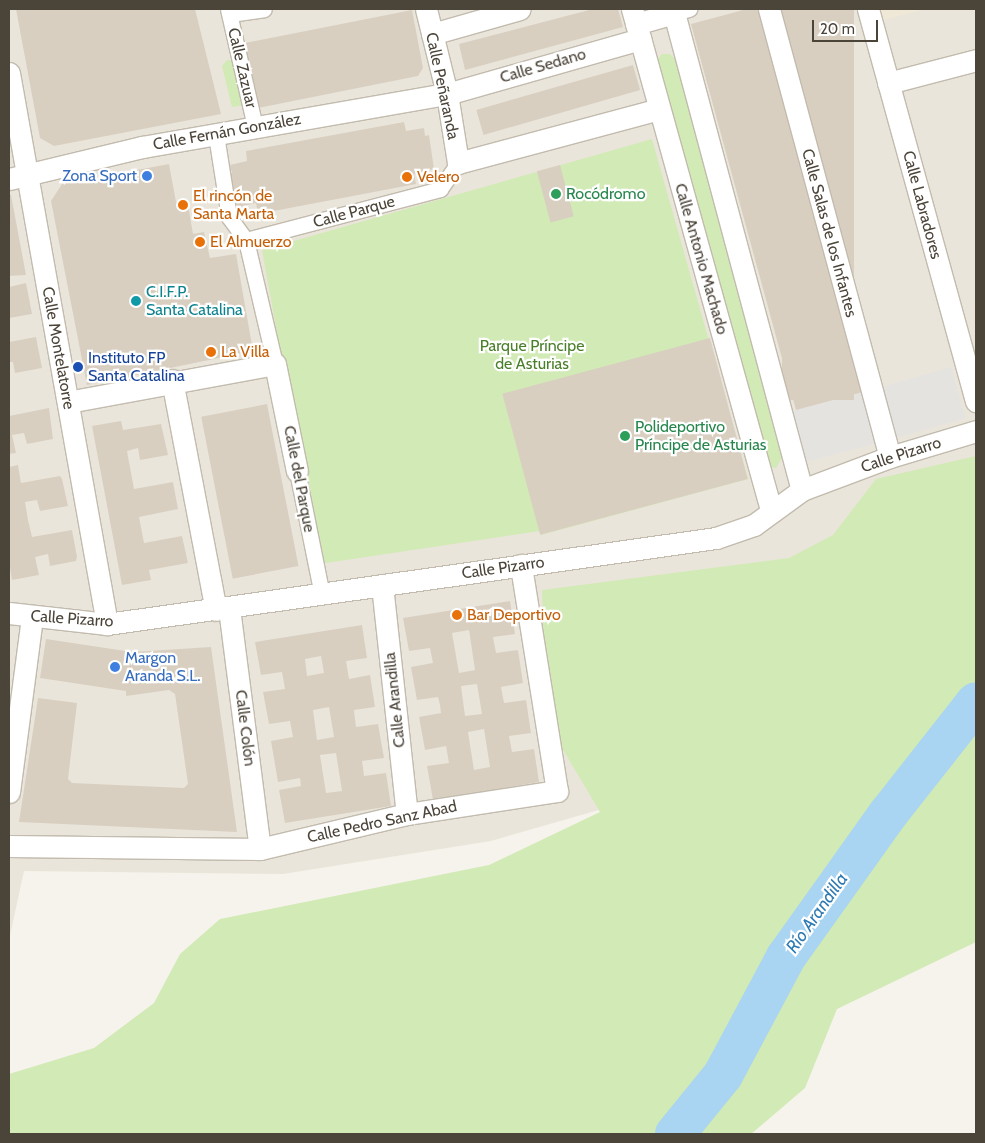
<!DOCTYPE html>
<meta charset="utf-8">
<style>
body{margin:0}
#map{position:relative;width:985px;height:1143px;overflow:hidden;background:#f6f3ec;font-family:Cabin,sans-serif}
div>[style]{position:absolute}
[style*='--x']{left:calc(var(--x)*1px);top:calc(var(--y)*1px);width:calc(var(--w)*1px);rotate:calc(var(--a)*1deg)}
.residential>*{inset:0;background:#eae5da}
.education>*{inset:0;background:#efe8d6}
.green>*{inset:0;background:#d2eab5}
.parking>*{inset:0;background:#e5e3e0;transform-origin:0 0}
.river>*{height:40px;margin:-20px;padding:0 20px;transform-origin:20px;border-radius:20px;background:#a9d4f2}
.building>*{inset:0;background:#d8cfc1;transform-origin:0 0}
.roads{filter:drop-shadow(1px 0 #c2bbae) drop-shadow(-1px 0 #c2bbae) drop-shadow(0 1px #c2bbae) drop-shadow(0 -1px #c2bbae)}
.pedestrian>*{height:15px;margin:-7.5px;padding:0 7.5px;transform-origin:7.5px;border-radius:7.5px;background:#fff}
.minor>*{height:21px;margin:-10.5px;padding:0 10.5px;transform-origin:10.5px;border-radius:10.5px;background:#fff}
.dots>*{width:14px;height:14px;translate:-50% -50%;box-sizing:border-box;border:2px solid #fff;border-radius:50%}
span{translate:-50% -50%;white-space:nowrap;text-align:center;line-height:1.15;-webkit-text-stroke:4.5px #fff;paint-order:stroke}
.street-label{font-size:16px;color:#4b4439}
.shop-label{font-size:16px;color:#366cbe}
.right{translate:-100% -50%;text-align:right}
.left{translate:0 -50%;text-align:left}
.food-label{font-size:16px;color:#c56008}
.leisure-label{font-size:16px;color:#27864d}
.culture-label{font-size:16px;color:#0d838f}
.park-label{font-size:16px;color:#4a7f2a}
.transit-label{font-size:16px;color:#164399}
.water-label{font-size:18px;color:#2e7ab2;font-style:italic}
.frame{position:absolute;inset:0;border:10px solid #4b4439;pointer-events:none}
.scale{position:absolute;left:812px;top:20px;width:66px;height:22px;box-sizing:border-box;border:2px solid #4b4439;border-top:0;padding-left:6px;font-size:15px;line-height:18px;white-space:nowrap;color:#4b4439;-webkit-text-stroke:4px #fff;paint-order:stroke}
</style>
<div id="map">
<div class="residential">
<i style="clip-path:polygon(9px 9px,976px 9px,976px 675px,947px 710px,491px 841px,283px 874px,24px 871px,9px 940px)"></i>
</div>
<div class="education">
<i style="clip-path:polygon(877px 9px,925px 9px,880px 21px)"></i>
</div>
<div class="green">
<i style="clip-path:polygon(662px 54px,670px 54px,676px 60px,783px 456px,776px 468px,769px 467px,657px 60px)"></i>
<i style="clip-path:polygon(227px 60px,233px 60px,245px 105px,232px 107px,222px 66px)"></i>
<i style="clip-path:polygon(652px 139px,748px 479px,541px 535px,540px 531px,319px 564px,262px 250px)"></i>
<i style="clip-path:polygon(976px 456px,976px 942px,837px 1009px,805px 1088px,751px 1134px,9px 1134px,9px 1074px,94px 1048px,154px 1003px,180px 954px,220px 919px,489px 865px,600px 812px,546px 721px,542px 590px,789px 558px,833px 535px,876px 479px)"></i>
</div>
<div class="parking">
<i style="left:951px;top:367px;width:53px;height:74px;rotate:74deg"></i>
<i style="left:866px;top:391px;width:53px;height:79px;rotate:75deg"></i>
</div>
<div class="river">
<i style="--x:675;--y:1134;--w:76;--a:-50.9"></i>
<i style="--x:723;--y:1075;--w:134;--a:-61.9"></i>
<i style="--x:786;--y:957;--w:176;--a:-54.5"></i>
<i style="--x:888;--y:814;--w:142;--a:-51.8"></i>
</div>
<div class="building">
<i style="clip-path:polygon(16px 9px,195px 9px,221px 114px,54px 146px,40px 138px)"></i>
<i style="clip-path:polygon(593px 9px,618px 9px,623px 27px,465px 70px,459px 44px)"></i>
<i style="clip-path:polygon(747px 9px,759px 9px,863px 392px,796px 410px,691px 24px)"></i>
<i style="left:782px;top:9px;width:72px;height:391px"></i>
<i style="clip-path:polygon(412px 10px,423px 68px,418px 76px,258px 108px,245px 43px)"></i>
<i style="left:633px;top:65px;width:26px;height:163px;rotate:74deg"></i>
<i style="clip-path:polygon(404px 122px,406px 131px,424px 128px,425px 136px,429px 135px,434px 169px,414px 174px,416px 184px,258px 214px,256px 203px,234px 208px,228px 173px,232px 173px,230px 165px,247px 161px,246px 151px)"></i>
<i style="clip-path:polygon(169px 164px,176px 202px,187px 199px,193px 234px,204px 232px,210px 258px,236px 254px,253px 351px,87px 385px,51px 201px,62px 184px)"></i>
<i style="left:560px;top:165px;width:53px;height:24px;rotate:75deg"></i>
<i style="clip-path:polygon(9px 195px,11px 195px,26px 275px,9px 276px)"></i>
<i style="clip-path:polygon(26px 283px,32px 314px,9px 318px,9px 287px)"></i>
<i style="clip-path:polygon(36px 337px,42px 368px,15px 373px,13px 362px,9px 362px,9px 342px)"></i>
<i style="left:710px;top:338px;width:146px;height:215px;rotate:75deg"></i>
<i style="left:267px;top:404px;width:165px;height:67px;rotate:79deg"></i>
<i style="clip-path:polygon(49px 408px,53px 439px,27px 444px,24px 433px,12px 435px,16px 453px,9px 454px,9px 416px)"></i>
<i style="clip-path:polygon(121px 421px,123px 430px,161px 424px,168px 455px,140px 460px,138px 448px,127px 451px,134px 489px,173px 482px,178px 509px,139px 517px,144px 543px,182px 536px,188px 563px,149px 570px,151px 580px,122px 585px,92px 426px)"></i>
<i style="clip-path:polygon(18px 465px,21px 483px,60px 476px,62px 479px,68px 506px,40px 511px,37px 500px,25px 502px,28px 520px,32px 537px,72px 530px,77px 557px,76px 561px,50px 566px,48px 554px,35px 557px,39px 575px,12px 580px,9px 561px,9px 467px)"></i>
<i style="clip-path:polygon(evenodd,510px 601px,515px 634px,493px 637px,496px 653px,518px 650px,523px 683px,501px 687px,504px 703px,526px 700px,531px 733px,509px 736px,512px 752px,534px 749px,539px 782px,433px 800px,427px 766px,449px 763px,446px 746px,425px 750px,419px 717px,441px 713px,440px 705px,438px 697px,417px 700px,411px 667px,433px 663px,430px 648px,409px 651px,403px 618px,510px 601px,469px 630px,475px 670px,459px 673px,452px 633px,469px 630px,510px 601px,477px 684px,482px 714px,465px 716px,461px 686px,477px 684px,510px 601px,484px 729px,490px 767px,474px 770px,468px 732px,484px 729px)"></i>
<i style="clip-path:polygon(evenodd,362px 625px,367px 658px,346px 661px,349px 679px,370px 675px,375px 707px,354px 710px,355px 719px,356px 727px,378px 724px,384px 758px,362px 761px,363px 768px,364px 776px,386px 773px,391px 806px,285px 823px,279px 790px,301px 786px,300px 778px,278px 782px,271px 741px,293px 737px,290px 721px,269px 724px,263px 692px,285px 689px,282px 672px,261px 675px,255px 642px,362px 625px,321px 656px,324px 673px,307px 676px,305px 659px,321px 656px,362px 625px,329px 707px,334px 737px,317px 740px,313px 710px,329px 707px,362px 625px,336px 753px,342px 791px,326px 793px,320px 755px,336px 753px)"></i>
<i style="clip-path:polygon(46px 639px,132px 652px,211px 647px,237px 832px,19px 822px,38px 698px,77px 703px,68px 779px,72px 783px,184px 788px,188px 784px,175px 694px,169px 690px,126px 696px,126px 691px,40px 678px)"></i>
</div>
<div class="roads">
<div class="pedestrian">
<i style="--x:228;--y:9;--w:121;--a:77.1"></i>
<i style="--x:674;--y:13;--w:16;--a:-15"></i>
<i style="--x:230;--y:14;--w:34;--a:-8"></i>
<i style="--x:216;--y:135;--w:83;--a:81"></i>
<i style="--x:229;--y:217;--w:29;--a:54"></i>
<i style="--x:275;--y:364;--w:127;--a:-103.2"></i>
<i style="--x:246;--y:240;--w:201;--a:-14.7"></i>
<i style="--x:440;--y:189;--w:32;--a:-55"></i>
<i style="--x:297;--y:471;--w:126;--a:78.6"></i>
</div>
<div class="minor">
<i style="--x:426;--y:9;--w:88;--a:76.1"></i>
<i style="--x:447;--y:94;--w:70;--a:80.9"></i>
<i style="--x:458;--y:163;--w:208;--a:-15"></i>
<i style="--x:632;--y:9;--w:520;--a:74.49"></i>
<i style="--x:673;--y:9;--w:498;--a:75"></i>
<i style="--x:769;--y:9;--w:464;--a:74.9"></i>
<i style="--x:868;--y:9;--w:407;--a:74.6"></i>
<i style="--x:636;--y:24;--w:40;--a:-16"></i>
<i style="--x:432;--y:34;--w:91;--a:-15.9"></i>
<i style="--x:9;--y:73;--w:560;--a:79.91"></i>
<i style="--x:888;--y:83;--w:91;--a:-14.6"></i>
<i style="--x:9;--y:179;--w:137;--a:-13.5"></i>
<i style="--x:142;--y:147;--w:310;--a:-9.9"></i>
<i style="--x:447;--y:94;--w:201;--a:-15.9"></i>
<i style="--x:172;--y:380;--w:234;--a:79.2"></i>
<i style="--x:68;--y:402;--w:210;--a:-10.4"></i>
<i style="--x:275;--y:364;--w:109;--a:78.4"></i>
<i style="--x:382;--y:585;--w:230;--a:83.8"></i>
<i style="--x:229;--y:608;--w:243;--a:82.7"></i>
<i style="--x:9;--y:613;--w:99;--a:6.4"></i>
<i style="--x:107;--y:624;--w:615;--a:-8.04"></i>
<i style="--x:716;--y:538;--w:40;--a:-18.9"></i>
<i style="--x:754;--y:525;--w:59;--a:-36.1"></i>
<i style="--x:802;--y:490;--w:94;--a:-20.6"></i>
<i style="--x:890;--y:457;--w:90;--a:-16.8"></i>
<i style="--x:9;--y:792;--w:177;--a:-82.5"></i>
<i style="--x:9;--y:846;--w:251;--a:0.7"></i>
<i style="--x:260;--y:849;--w:151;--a:-13.4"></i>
<i style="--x:407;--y:814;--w:152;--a:-8.7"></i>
<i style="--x:557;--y:791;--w:229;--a:-99.1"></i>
</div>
</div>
<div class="dots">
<i style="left:147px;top:176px;background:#3f7fe0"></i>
<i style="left:407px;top:177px;background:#e8710a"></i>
<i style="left:556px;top:194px;background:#2e9e5b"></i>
<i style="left:183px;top:205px;background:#e8710a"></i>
<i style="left:200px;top:242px;background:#e8710a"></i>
<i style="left:136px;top:301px;background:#0f9aa8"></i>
<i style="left:211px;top:352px;background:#e8710a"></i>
<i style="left:78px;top:367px;background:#1a4fb4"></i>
<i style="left:625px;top:436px;background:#2e9e5b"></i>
<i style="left:457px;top:615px;background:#e8710a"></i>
<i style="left:115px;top:667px;background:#3f7fe0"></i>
</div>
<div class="street-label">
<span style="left:543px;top:66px;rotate:-16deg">Calle Sedano</span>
<span style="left:242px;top:68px;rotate:77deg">Calle Zazuar</span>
<span style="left:442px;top:86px;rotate:78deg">Calle Peñaranda</span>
<span style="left:227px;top:132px;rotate:-10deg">Calle Fernán González</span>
<span style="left:922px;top:205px;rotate:75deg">Calle Labradores</span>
<span style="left:354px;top:212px;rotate:-15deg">Calle Parque</span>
<span style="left:829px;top:233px;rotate:75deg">Calle Salas de los Infantes</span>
<span style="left:701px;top:259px;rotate:74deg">Calle Antonio Machado</span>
<span style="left:58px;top:348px;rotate:80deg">Calle Montelatorre</span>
<span style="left:901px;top:455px;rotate:-18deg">Calle Pizarro</span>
<span style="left:299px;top:479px;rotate:79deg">Calle del Parque</span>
<span style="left:503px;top:568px;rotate:-8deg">Calle Pizarro</span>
<span style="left:72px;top:619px;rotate:4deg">Calle Pizarro</span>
<span style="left:395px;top:700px;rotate:-96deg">Calle Arandilla</span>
<span style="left:245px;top:728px;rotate:83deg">Calle Colón</span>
<span style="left:382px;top:822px;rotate:-12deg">Calle Pedro Sanz Abad</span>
</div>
<div class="shop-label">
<span class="right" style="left:137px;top:176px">Zona Sport</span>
<span class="left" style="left:125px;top:667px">Margon<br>Aranda S.L.</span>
</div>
<div class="food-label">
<span class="left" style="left:417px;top:177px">Velero</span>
<span class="left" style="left:193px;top:205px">El rincón de<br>Santa Marta</span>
<span class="left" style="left:210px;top:242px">El Almuerzo</span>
<span class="left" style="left:221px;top:352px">La Villa</span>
<span class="left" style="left:467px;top:615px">Bar Deportivo</span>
</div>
<div class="leisure-label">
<span class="left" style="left:566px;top:194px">Rocódromo</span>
<span class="left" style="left:635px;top:436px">Polideportivo<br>Príncipe de Asturias</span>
</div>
<div class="culture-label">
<span class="left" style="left:146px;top:301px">C.I.F.P.<br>Santa Catalina</span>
</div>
<div class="park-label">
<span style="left:532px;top:355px">Parque Príncipe<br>de Asturias</span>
</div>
<div class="transit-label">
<span class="left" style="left:88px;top:367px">Instituto FP<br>Santa Catalina</span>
</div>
<div class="water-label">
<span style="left:817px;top:913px;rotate:-55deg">Río Arandilla</span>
</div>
<div class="frame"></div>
<div class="scale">20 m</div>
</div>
